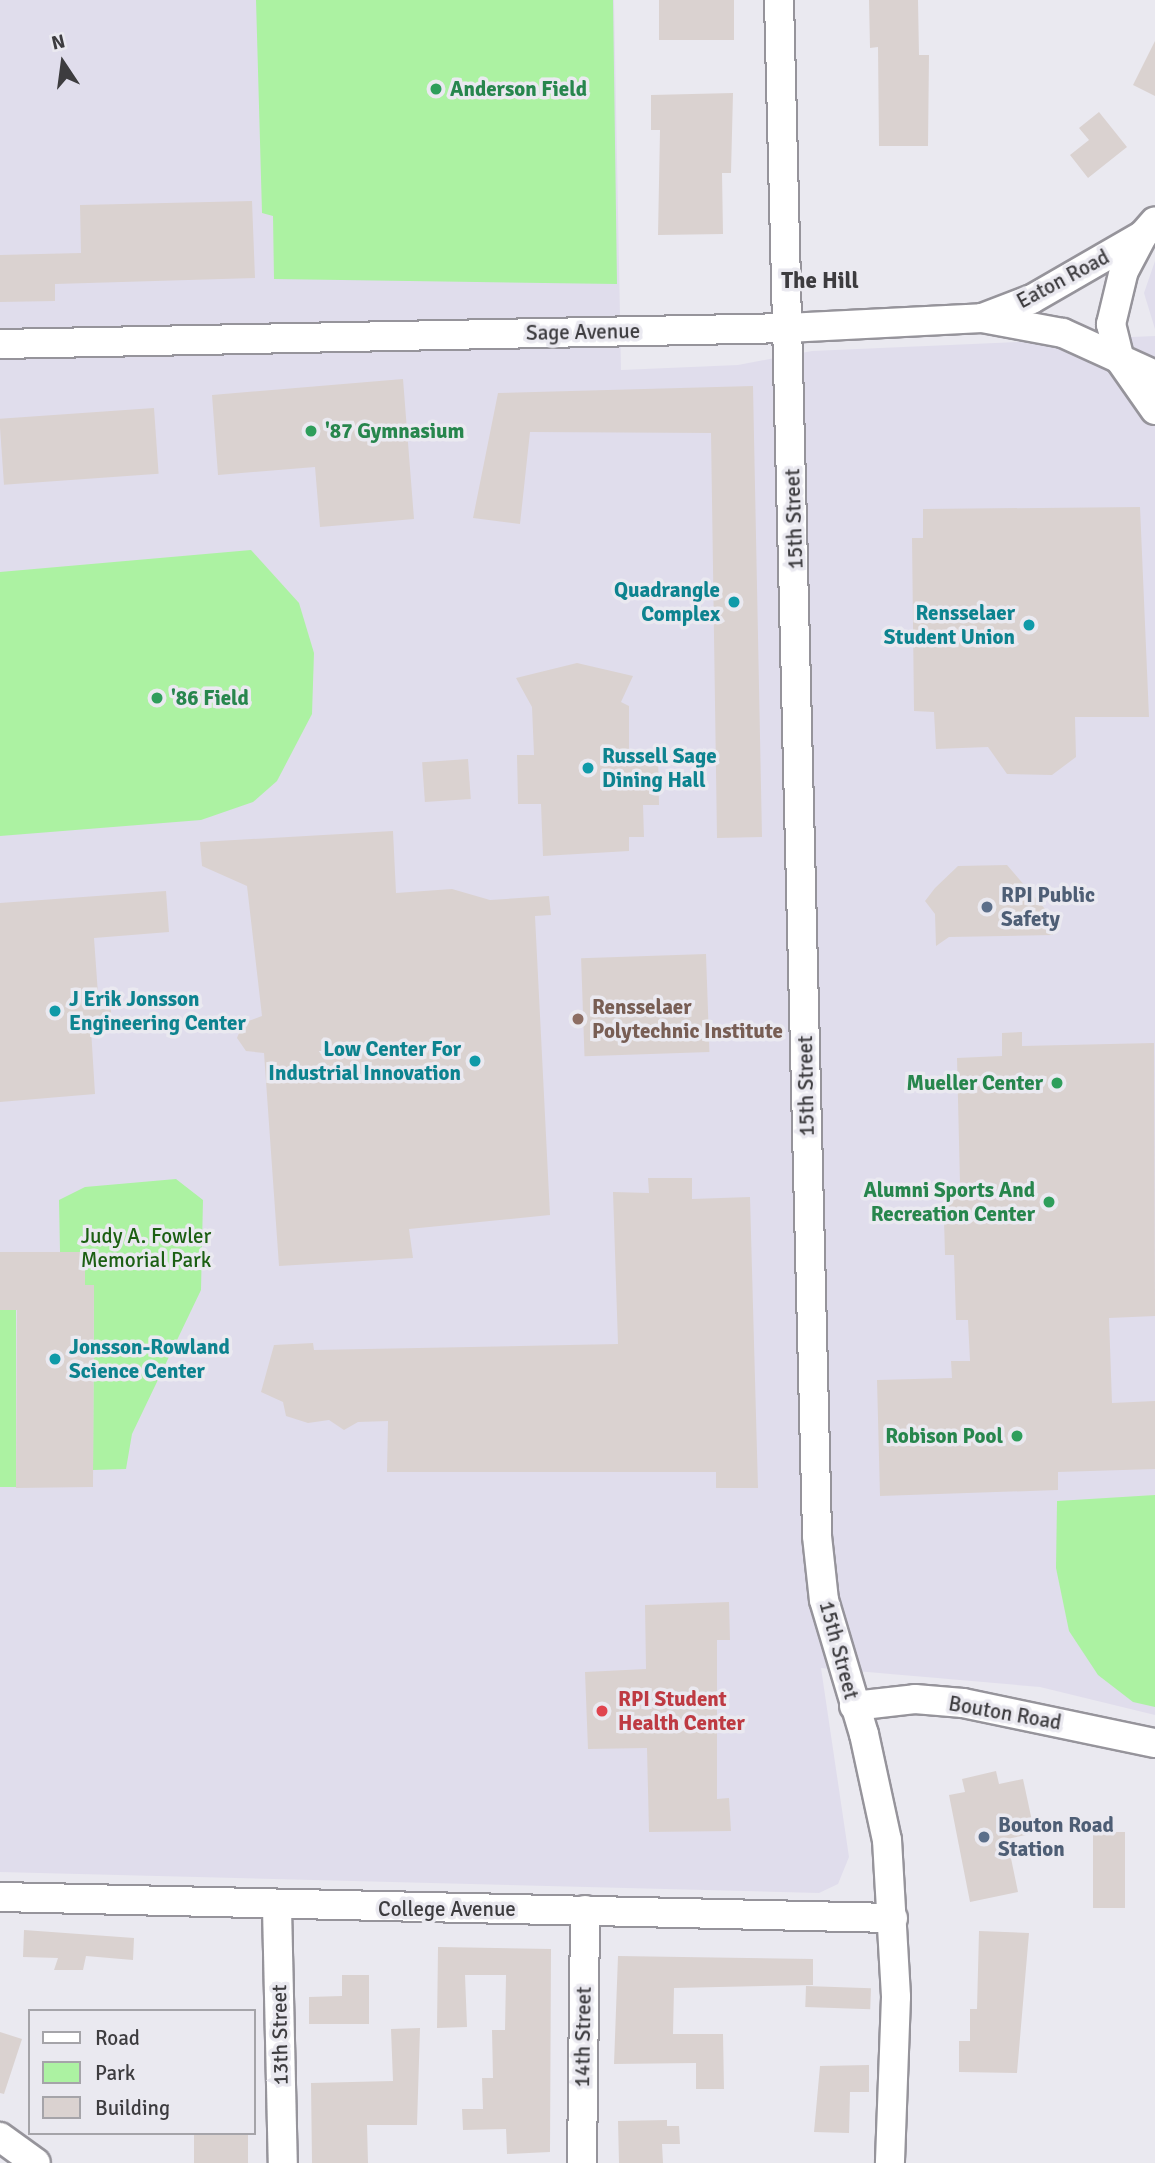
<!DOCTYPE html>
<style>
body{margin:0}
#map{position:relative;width:1155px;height:2163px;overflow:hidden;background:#eae9f0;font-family:Signika,sans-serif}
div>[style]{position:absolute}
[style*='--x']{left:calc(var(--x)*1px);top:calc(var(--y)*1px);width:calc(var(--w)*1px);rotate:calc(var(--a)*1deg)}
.built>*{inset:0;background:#e0ddec}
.green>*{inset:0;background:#acf2a2;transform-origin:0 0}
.building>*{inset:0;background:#dad2d0;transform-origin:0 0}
.roads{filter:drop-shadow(2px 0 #96949b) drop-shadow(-2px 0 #96949b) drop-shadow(0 2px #96949b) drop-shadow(0 -2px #96949b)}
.minor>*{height:28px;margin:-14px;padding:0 14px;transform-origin:14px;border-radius:14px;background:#fff}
.dots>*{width:19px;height:19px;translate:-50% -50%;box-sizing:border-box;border:4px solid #eae9f0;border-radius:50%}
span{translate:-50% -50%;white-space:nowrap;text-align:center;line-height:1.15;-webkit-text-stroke:7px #eae9f0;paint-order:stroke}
.leisure-label{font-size:21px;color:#27864d;font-weight:700}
.left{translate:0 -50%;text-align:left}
.right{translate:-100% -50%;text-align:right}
.street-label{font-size:21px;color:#3d3c3f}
.culture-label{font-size:21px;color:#0d838f;font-weight:700}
.service-label{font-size:21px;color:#4e5e75;font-weight:700}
.education-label{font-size:21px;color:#785e54;font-weight:700}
.park-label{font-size:21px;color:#1b5f12}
.health-label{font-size:21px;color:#be3a42;font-weight:700}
.neighbourhood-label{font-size:23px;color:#3d3c3f;font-weight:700}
.legend{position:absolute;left:28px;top:2009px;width:228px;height:126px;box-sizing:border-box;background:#eae9f0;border:2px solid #a5a4a9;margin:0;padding:9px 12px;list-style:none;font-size:21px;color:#3d3c3f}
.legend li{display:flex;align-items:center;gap:14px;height:35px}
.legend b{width:35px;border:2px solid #a5a4a9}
.north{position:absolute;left:28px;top:28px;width:70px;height:70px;-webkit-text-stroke:5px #eae9f0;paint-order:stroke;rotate:347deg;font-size:19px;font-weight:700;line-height:28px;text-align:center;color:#3d3c3f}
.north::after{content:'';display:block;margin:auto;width:24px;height:32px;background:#3d3c3f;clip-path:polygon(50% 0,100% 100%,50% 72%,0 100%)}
</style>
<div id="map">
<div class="built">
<i style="clip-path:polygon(0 0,614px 0,621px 370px,738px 365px,812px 351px,1155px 336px,1155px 1715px,1040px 1687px,821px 1668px,849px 1857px,838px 1884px,819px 1893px,0 1872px)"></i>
<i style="clip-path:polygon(1155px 261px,1155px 329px,1144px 293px)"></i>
</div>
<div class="green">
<i style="clip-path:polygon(256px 0,613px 0,617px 284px,274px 279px,273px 216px,262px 213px)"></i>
<i style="clip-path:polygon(251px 550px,299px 603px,314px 653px,312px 714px,277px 781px,253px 802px,201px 820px,0 836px,0 572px)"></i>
<i style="clip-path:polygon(176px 1179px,203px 1200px,201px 1290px,132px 1434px,126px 1469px,93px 1470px,94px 1286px,85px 1285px,85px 1252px,60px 1252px,59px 1200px,85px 1187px)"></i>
<i style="left:0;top:1310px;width:16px;height:177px"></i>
<i style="clip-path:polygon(1155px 1495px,1155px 1707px,1133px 1702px,1098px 1675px,1069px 1631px,1056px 1568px,1057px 1501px)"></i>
</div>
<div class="building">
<i style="left:659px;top:0;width:75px;height:40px"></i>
<i style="clip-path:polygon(869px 0,918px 0,919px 55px,929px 55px,928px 146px,879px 146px,878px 47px,870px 48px)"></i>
<i style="clip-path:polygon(1155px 41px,1155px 96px,1133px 85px)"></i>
<i style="clip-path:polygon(733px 93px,731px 173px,722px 173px,723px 234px,658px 235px,660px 130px,651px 130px,651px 95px)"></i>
<i style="clip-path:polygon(1099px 112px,1127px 147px,1088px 178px,1070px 155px,1089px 140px,1079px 128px)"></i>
<i style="clip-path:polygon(252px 201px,255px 278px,55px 284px,55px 301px,0 302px,0 255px,81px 253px,80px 205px)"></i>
<i style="clip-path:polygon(403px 379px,414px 519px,320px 527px,315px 467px,218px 475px,212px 395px)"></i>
<i style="clip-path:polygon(753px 386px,762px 837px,717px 838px,711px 433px,530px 432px,520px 524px,473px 518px,498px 393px)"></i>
<i style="left:154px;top:408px;width:66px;height:155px;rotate:86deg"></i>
<i style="clip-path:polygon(1140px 507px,1149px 717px,1075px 717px,1076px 757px,1052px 775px,1007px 774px,988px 747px,936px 749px,934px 712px,914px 711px,912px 538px,923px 538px,923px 509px)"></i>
<i style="clip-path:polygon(577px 663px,633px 676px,621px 702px,629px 706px,629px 751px,658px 752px,659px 805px,643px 805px,644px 837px,629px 837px,629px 851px,543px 856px,541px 804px,518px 804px,517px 755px,534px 755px,532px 707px,516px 678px)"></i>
<i style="left:468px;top:759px;width:40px;height:46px;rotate:86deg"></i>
<i style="clip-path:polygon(393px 831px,396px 893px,452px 889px,490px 900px,549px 896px,551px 915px,535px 916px,550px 1215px,409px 1229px,413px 1258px,279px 1266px,264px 1053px,246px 1051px,237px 1038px,243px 1023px,262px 1016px,247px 886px,202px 866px,200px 842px)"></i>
<i style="clip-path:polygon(1007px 865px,1052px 917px,1053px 935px,949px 937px,936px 946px,935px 914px,925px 901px,935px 888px,958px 866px)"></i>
<i style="clip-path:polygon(166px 891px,169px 932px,94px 938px,98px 994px,110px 993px,112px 1028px,91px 1029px,95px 1094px,0 1102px,0 903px)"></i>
<i style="left:706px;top:954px;width:98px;height:125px;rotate:88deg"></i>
<i style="clip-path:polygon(1022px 1032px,1022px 1046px,1154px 1043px,1155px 1316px,1109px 1318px,1112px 1403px,1155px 1401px,1155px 1469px,1058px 1472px,1058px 1490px,880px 1496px,877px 1380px,952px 1378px,951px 1361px,970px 1361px,968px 1320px,956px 1320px,954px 1255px,945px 1255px,943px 1184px,960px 1184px,957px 1058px,1002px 1056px,1002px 1033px)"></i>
<i style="clip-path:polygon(648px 1178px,692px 1178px,692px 1199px,750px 1197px,758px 1488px,716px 1488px,716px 1472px,387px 1472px,388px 1421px,358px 1422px,344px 1430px,329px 1420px,308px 1423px,286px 1416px,283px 1402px,261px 1392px,274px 1345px,313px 1343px,314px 1350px,618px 1344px,613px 1192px,649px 1193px)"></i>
<i style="clip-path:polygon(0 1252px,85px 1252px,85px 1285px,94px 1285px,93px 1487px,16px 1488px,17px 1310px,0 1310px)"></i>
<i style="clip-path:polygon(729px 1602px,730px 1640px,717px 1640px,717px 1799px,729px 1798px,731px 1831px,649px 1832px,647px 1748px,588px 1749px,585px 1672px,646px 1669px,645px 1605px)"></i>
<i style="clip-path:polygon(996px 1771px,999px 1784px,1023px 1779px,1032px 1821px,1023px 1823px,1026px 1835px,1007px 1839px,1018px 1892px,970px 1902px,949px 1795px,965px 1792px,962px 1779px)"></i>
<i style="left:1093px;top:1832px;width:32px;height:76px"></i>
<i style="clip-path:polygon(24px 1930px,134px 1938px,133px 1960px,86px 1956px,83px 1970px,54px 1970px,58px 1958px,23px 1957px)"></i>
<i style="clip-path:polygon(979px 1931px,1029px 1933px,1017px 2073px,959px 2072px,959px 2041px,970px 2041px,970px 2009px,977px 2009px)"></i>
<i style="clip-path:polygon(438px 1947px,551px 1949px,550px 2152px,507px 2154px,506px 2129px,463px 2130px,462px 2109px,483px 2109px,482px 2078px,493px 2078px,492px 2030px,505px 2030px,506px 1975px,465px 1975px,467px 2027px,437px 2028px)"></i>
<i style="clip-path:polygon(618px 1956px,813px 1959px,813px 1985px,674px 1988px,673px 2034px,723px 2034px,724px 2089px,696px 2089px,696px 2063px,614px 2064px)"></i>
<i style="clip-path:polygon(342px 1975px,369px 1975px,369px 2024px,309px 2024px,309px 1997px,342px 1996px)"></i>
<i style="left:806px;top:1986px;width:65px;height:21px;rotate:2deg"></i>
<i style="clip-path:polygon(420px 2028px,417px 2125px,367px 2125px,368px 2163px,312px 2163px,311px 2083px,393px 2081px,391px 2029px)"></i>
<i style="clip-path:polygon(0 2032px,22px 2039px,4px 2094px,0 2093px)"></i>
<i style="clip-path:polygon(869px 2065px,869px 2092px,850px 2092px,849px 2133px,814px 2132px,820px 2066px)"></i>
<i style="clip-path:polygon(667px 2120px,667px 2126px,679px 2126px,680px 2144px,662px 2144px,663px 2163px,619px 2163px,618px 2121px)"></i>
<i style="left:194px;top:2133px;width:54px;height:30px"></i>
</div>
<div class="roads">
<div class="minor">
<i style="--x:779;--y:0;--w:1536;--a:88.58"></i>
<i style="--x:817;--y:1536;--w:64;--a:83.8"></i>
<i style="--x:824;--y:1600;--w:140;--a:73.4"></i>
<i style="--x:864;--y:1734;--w:108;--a:77.8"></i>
<i style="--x:887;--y:1840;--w:157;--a:86.7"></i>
<i style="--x:896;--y:1997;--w:166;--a:92.1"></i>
<i style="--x:1143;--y:235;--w:40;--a:118"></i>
<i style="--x:1124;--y:270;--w:56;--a:103.5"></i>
<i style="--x:1111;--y:324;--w:37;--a:76"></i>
<i style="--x:1120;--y:360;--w:61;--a:55"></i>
<i style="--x:982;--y:318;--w:53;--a:-20.8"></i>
<i style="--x:1032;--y:299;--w:128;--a:-30"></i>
<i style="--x:1143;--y:235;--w:18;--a:-49"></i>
<i style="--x:0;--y:344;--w:787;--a:-1.16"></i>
<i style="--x:787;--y:328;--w:195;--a:-2.9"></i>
<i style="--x:982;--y:318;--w:82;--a:10.5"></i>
<i style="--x:1063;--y:333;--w:101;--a:24.5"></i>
<i style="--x:854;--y:1706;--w:61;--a:-6.5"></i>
<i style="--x:915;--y:1699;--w:48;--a:4.8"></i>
<i style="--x:963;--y:1703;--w:196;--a:11.8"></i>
<i style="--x:0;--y:1897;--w:893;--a:1.35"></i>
<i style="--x:277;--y:1908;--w:255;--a:88.7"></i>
<i style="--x:0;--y:2137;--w:44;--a:35.8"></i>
<i style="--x:582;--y:2163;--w:253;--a:-89.3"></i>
</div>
</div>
<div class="dots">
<i style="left:436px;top:89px;background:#2e9e5b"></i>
<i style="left:311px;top:431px;background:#2e9e5b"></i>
<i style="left:734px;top:602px;background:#0f9aa8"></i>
<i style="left:1029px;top:625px;background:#0f9aa8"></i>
<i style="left:157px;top:698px;background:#2e9e5b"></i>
<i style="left:588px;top:768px;background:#0f9aa8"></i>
<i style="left:987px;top:907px;background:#5c6f8a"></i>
<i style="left:55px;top:1011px;background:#0f9aa8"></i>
<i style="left:578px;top:1019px;background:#8d6e63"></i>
<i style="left:475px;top:1061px;background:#0f9aa8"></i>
<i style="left:1057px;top:1083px;background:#2e9e5b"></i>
<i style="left:1049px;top:1202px;background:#2e9e5b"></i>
<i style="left:55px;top:1359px;background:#0f9aa8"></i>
<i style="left:1017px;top:1436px;background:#2e9e5b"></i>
<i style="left:602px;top:1711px;background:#e0444e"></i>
<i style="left:984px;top:1837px;background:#5c6f8a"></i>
</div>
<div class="leisure-label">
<span class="left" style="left:450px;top:89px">Anderson Field</span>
<span class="left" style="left:325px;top:431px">'87 Gymnasium</span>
<span class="left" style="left:171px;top:698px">'86 Field</span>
<span class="right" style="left:1043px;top:1083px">Mueller Center</span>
<span class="right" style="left:1035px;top:1202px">Alumni Sports And<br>Recreation Center</span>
<span class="right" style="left:1003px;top:1436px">Robison Pool</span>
</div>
<div class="street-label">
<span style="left:1063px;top:279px;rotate:-28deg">Eaton Road</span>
<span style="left:583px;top:332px;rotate:-1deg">Sage Avenue</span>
<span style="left:794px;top:519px;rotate:-92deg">15th Street</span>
<span style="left:806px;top:1086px;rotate:-91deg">15th Street</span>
<span style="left:839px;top:1650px;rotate:75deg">15th Street</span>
<span style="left:1005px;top:1713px;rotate:10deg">Bouton Road</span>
<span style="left:447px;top:1909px">College Avenue</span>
<span style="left:280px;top:2035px;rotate:-91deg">13th Street</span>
<span style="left:583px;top:2037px;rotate:-89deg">14th Street</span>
</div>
<div class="culture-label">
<span class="right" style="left:720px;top:602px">Quadrangle<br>Complex</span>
<span class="right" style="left:1015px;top:625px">Rensselaer<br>Student Union</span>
<span class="left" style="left:602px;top:768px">Russell Sage<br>Dining Hall</span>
<span class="left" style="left:69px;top:1011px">J Erik Jonsson<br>Engineering Center</span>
<span class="right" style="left:461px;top:1061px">Low Center For<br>Industrial Innovation</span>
<span class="left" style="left:69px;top:1359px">Jonsson-Rowland<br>Science Center</span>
</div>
<div class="service-label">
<span class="left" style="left:1001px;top:907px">RPI Public<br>Safety</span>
<span class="left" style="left:998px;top:1837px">Bouton Road<br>Station</span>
</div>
<div class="education-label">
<span class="left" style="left:592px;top:1019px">Rensselaer<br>Polytechnic Institute</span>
</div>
<div class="park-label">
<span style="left:146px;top:1248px">Judy A. Fowler<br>Memorial Park</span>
</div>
<div class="health-label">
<span class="left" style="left:618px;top:1711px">RPI Student<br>Health Center</span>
</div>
<div class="neighbourhood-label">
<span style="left:820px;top:281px">The Hill</span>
</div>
<ul class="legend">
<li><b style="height:9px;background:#fff"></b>Road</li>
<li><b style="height:19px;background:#acf2a2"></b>Park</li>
<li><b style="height:19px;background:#dad2d0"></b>Building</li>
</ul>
<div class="north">N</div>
</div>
